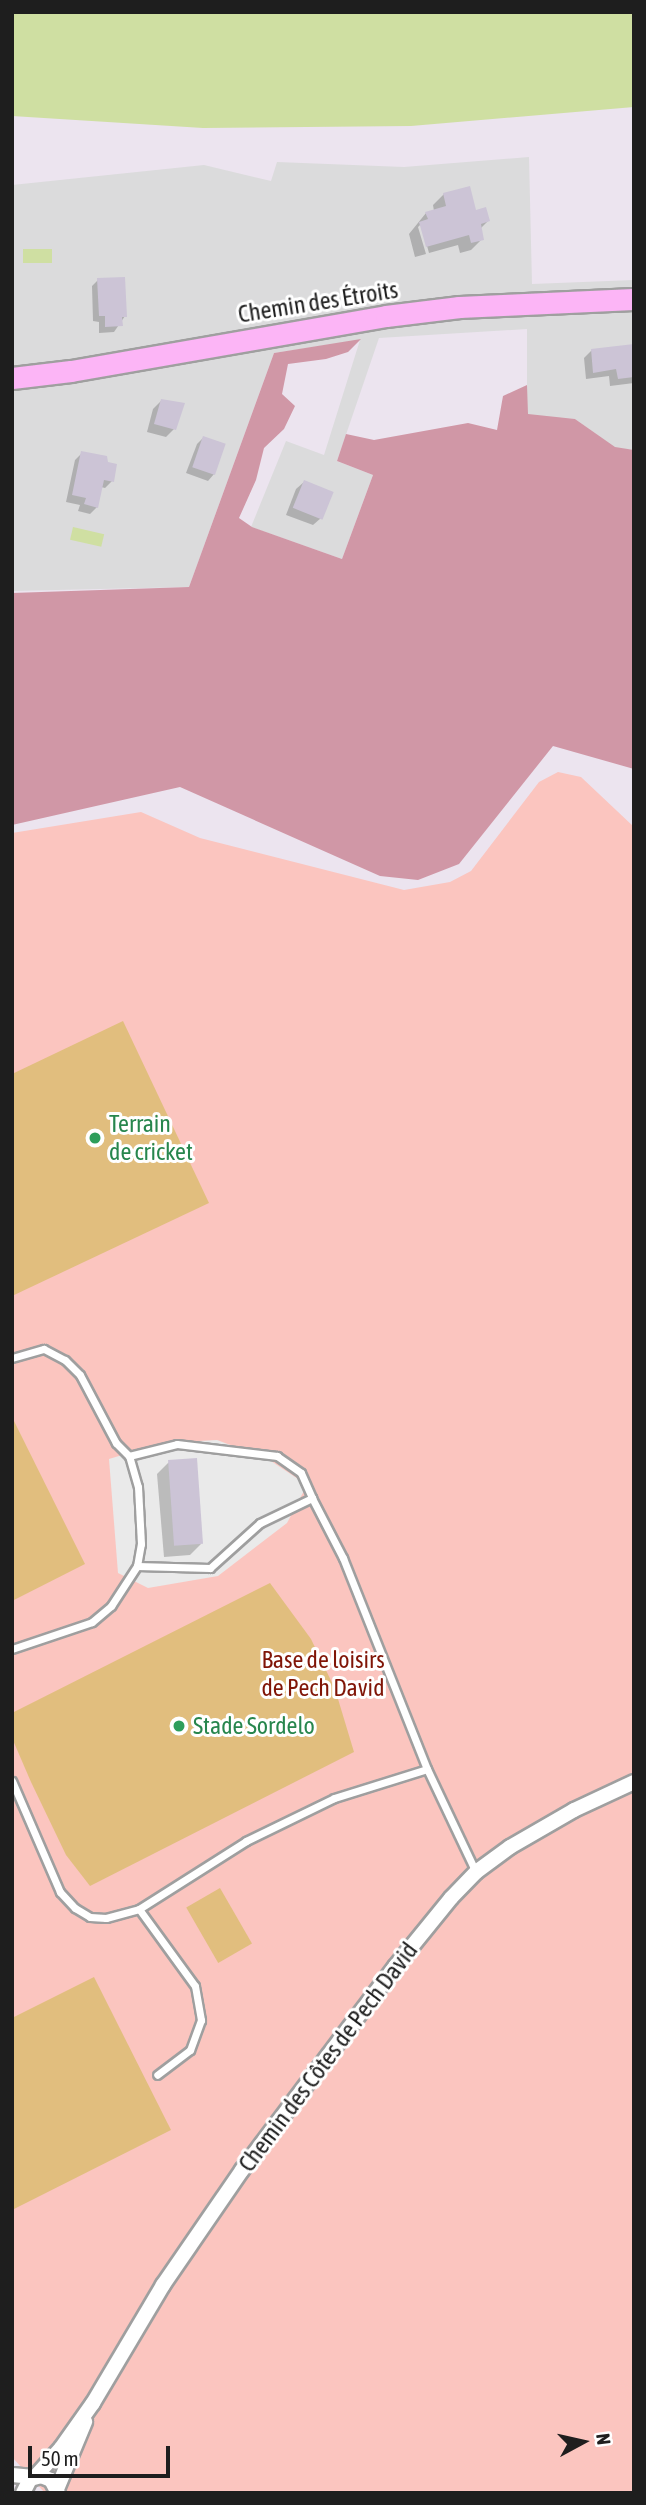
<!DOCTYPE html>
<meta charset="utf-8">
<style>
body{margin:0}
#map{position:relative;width:646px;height:2505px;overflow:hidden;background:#ece4ef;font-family:"Asap Condensed",sans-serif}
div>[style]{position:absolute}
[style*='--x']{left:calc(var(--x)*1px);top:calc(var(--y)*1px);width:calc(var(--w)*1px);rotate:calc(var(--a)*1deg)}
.residential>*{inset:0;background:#dbdbdc}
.forest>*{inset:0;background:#d097a6}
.park>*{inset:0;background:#fbc5bf}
.pitch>*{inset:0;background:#e1be7e;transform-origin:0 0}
.parking>*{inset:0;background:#eaeaea}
.water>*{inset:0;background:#cfdfa2;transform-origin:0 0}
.shadow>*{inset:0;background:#0003}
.building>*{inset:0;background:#ccc4d6;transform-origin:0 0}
.roads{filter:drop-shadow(2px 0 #9f9f9f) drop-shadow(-2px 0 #9f9f9f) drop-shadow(0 2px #9f9f9f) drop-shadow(0 -2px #9f9f9f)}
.lane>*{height:7px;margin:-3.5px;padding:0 3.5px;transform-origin:3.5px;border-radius:3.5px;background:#fff}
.street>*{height:14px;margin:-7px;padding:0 7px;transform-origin:7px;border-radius:7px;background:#fff}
.secondary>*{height:21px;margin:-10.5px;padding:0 10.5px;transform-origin:10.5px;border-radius:10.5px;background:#fcb5f6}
.dots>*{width:19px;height:19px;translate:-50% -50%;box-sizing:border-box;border:4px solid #fff;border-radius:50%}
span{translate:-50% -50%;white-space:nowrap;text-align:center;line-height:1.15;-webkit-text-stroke:6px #fff;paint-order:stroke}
.street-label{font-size:24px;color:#1e1e1e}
.leisure-label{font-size:24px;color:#27864d}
.left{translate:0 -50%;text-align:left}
.park-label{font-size:24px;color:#801507}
.frame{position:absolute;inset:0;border:14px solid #1e1e1e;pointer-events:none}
.north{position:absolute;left:548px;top:2407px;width:70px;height:70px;-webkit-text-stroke:5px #fff;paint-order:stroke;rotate:82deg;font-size:19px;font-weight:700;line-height:28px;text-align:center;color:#1e1e1e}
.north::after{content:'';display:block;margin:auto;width:24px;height:32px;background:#1e1e1e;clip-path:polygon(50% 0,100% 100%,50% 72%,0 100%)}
.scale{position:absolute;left:28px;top:2446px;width:142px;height:32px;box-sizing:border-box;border:4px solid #1e1e1e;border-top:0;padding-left:9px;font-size:21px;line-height:24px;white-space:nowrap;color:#1e1e1e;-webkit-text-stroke:5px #fff;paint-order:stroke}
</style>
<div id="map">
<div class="residential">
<i style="clip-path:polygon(529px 157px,532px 284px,634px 280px,634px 450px,615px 448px,575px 419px,527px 417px,527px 329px,379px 338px,337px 461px,373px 475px,342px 559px,251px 527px,286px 441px,324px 455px,360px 340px,274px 353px,189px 587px,12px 591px,12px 185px,204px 165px,271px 181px,277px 162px,404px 167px)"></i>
</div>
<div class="forest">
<i style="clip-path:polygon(361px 339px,348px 352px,326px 359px,288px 364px,282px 394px,295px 406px,284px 429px,264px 448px,256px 480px,239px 518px,252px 527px,342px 559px,373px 475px,337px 461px,346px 434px,374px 440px,468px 423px,497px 430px,503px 396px,527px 385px,528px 414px,575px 419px,615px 447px,634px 450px,634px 769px,553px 746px,459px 864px,418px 880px,380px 876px,180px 787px,12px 825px,12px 593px,189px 587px,274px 353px)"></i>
</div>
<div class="park">
<i style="clip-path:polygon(558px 772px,581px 777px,634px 827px,634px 2493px,45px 2493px,12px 2457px,12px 833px,141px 812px,200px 838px,404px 890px,450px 882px,471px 871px,539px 782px)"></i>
</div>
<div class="pitch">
<i style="clip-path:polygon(123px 1021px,209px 1203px,12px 1296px,12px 1074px)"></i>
<i style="clip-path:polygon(12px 1417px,85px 1564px,12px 1601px)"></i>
<i style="clip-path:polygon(270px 1583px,311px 1639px,335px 1689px,354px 1752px,90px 1886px,66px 1855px,31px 1782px,12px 1738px,12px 1713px)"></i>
<i style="left:220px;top:1888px;width:64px;height:39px;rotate:60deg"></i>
<i style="clip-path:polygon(94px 1977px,171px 2130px,12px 2210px,12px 2018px)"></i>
</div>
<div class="parking">
<i style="clip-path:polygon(217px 1440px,268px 1459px,307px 1485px,287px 1523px,218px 1576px,148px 1588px,118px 1573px,109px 1459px,162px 1443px)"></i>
</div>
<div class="water">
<i style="clip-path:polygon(12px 12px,634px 12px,634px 107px,411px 126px,203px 128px,12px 116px)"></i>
<i style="left:52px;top:249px;width:14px;height:29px;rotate:90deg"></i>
<i style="left:73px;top:527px;width:32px;height:13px;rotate:13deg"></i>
</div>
<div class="shadow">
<i style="clip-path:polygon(444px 194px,488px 221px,480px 229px,482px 239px,471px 250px,460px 253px,458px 245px,429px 253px,421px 224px,418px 227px,426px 254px,415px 257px,409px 234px,426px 213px,434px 211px,433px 205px)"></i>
<i style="clip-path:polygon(98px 280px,125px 316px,114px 332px,99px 333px,99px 322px,93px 321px,92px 286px)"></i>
<i style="clip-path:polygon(634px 345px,634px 383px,610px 386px,609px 376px,586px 379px,584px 358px,592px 350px)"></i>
<i style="clip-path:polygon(161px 401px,174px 429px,166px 437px,147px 432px,153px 409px)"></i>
<i style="clip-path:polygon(203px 438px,214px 474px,208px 481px,186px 473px,197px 444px)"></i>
<i style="clip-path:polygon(82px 453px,112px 481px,105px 488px,101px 487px,97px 507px,90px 514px,78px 511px,80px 505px,66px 502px,75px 460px)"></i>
<i style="clip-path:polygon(304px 482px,321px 518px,313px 525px,286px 515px,296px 489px)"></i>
<i style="clip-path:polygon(169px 1462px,201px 1544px,190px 1555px,164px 1557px,157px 1474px)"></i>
</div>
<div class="building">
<i style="clip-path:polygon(470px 186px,476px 210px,486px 207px,490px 221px,481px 224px,484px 240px,471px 243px,469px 235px,426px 247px,419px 222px,428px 219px,425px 212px,446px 206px,443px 193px)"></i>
<i style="clip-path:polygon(125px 277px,127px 317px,122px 317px,123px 326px,105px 327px,105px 316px,99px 316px,97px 278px)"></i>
<i style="clip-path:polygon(634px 344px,634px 377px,618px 379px,616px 369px,593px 373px,591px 349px)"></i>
<i style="clip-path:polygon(161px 399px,185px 403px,176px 430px,154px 424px)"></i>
<i style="left:203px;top:436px;width:24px;height:33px;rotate:19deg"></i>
<i style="clip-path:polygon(81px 451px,107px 456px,108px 462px,117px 464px,114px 482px,104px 480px,98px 508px,84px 504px,86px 498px,72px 495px)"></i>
<i style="left:304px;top:480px;width:32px;height:30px;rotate:22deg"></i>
<i style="left:197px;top:1458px;width:86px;height:29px;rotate:86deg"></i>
</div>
<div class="roads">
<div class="lane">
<i style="--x:12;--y:1358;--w:33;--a:-16"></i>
<i style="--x:44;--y:1349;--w:24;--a:28"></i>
<i style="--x:65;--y:1360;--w:21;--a:45"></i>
<i style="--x:80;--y:1375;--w:77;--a:62.1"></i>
<i style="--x:116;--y:1443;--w:18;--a:45"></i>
<i style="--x:137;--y:1566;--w:73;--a:1.6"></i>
<i style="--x:210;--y:1568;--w:67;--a:-42"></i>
<i style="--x:260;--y:1523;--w:58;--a:-25.7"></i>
<i style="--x:312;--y:1498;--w:68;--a:62.7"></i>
<i style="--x:343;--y:1558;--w:227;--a:68.3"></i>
<i style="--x:427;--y:1769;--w:114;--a:64.6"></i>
<i style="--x:12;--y:1649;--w:84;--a:-18.6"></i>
<i style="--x:92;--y:1622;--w:25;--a:-40"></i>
<i style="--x:111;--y:1606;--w:48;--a:-57"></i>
<i style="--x:137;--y:1566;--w:22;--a:-80"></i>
<i style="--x:141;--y:1544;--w:57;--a:-93"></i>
<i style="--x:138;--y:1487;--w:32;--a:-106"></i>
<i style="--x:129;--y:1456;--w:49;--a:-14"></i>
<i style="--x:177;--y:1444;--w:101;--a:6.8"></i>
<i style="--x:277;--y:1456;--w:29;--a:35"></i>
<i style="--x:301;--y:1473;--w:27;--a:66"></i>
<i style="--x:12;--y:1781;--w:121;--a:66.6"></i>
<i style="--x:60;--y:1892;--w:22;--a:47"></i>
<i style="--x:75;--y:1908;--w:17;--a:31"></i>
<i style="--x:90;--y:1917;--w:16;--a:4"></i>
<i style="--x:106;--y:1918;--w:34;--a:-15"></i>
<i style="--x:139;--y:1909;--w:127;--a:-32.4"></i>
<i style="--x:246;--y:1841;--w:98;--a:-26"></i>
<i style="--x:334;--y:1798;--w:97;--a:-17.3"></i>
<i style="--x:139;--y:1909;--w:95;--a:54"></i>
<i style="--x:195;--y:1986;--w:35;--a:80"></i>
<i style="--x:201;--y:2020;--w:32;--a:110"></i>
<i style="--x:190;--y:2050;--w:41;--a:142.9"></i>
</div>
<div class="street">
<i style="--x:12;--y:2475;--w:22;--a:5"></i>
<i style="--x:35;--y:2477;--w:39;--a:-48"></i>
<i style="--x:61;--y:2448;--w:55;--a:-54.6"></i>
<i style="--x:93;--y:2403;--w:137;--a:-59.3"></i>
<i style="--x:163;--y:2285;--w:140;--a:-55.5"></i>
<i style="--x:242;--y:2170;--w:254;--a:-53"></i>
<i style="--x:395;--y:1967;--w:89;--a:-50.9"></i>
<i style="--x:451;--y:1898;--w:36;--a:-46"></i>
<i style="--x:476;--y:1872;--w:42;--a:-36.3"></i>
<i style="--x:510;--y:1847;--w:74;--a:-30"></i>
<i style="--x:574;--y:1810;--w:66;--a:-25"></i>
<i style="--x:57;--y:2489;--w:73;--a:-67.3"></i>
<i style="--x:23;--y:2493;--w:16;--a:-63"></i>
<i style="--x:30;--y:2479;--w:11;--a:-15"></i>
<i style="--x:41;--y:2476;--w:11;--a:22"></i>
<i style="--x:51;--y:2480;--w:15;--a:62"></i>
</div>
<div class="secondary">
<i style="--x:12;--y:378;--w:59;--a:-6.8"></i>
<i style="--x:71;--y:371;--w:320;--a:-9.9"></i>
<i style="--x:386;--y:316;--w:74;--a:-7"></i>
<i style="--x:459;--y:307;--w:175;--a:-2.6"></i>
</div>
</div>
<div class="dots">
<i style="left:95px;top:1138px;background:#2e9e5b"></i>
<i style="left:179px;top:1726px;background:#2e9e5b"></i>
</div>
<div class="street-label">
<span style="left:318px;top:302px;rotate:-9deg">Chemin des Étroits</span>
<span style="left:328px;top:2057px;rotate:-53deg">Chemin des Côtes de Pech David</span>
</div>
<div class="leisure-label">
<span class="left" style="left:109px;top:1138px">Terrain<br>de cricket</span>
<span class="left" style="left:193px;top:1726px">Stade Sordelo</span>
</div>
<div class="park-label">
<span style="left:323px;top:1674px">Base de loisirs<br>de Pech David</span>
</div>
<div class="frame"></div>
<div class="north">N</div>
<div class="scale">50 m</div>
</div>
